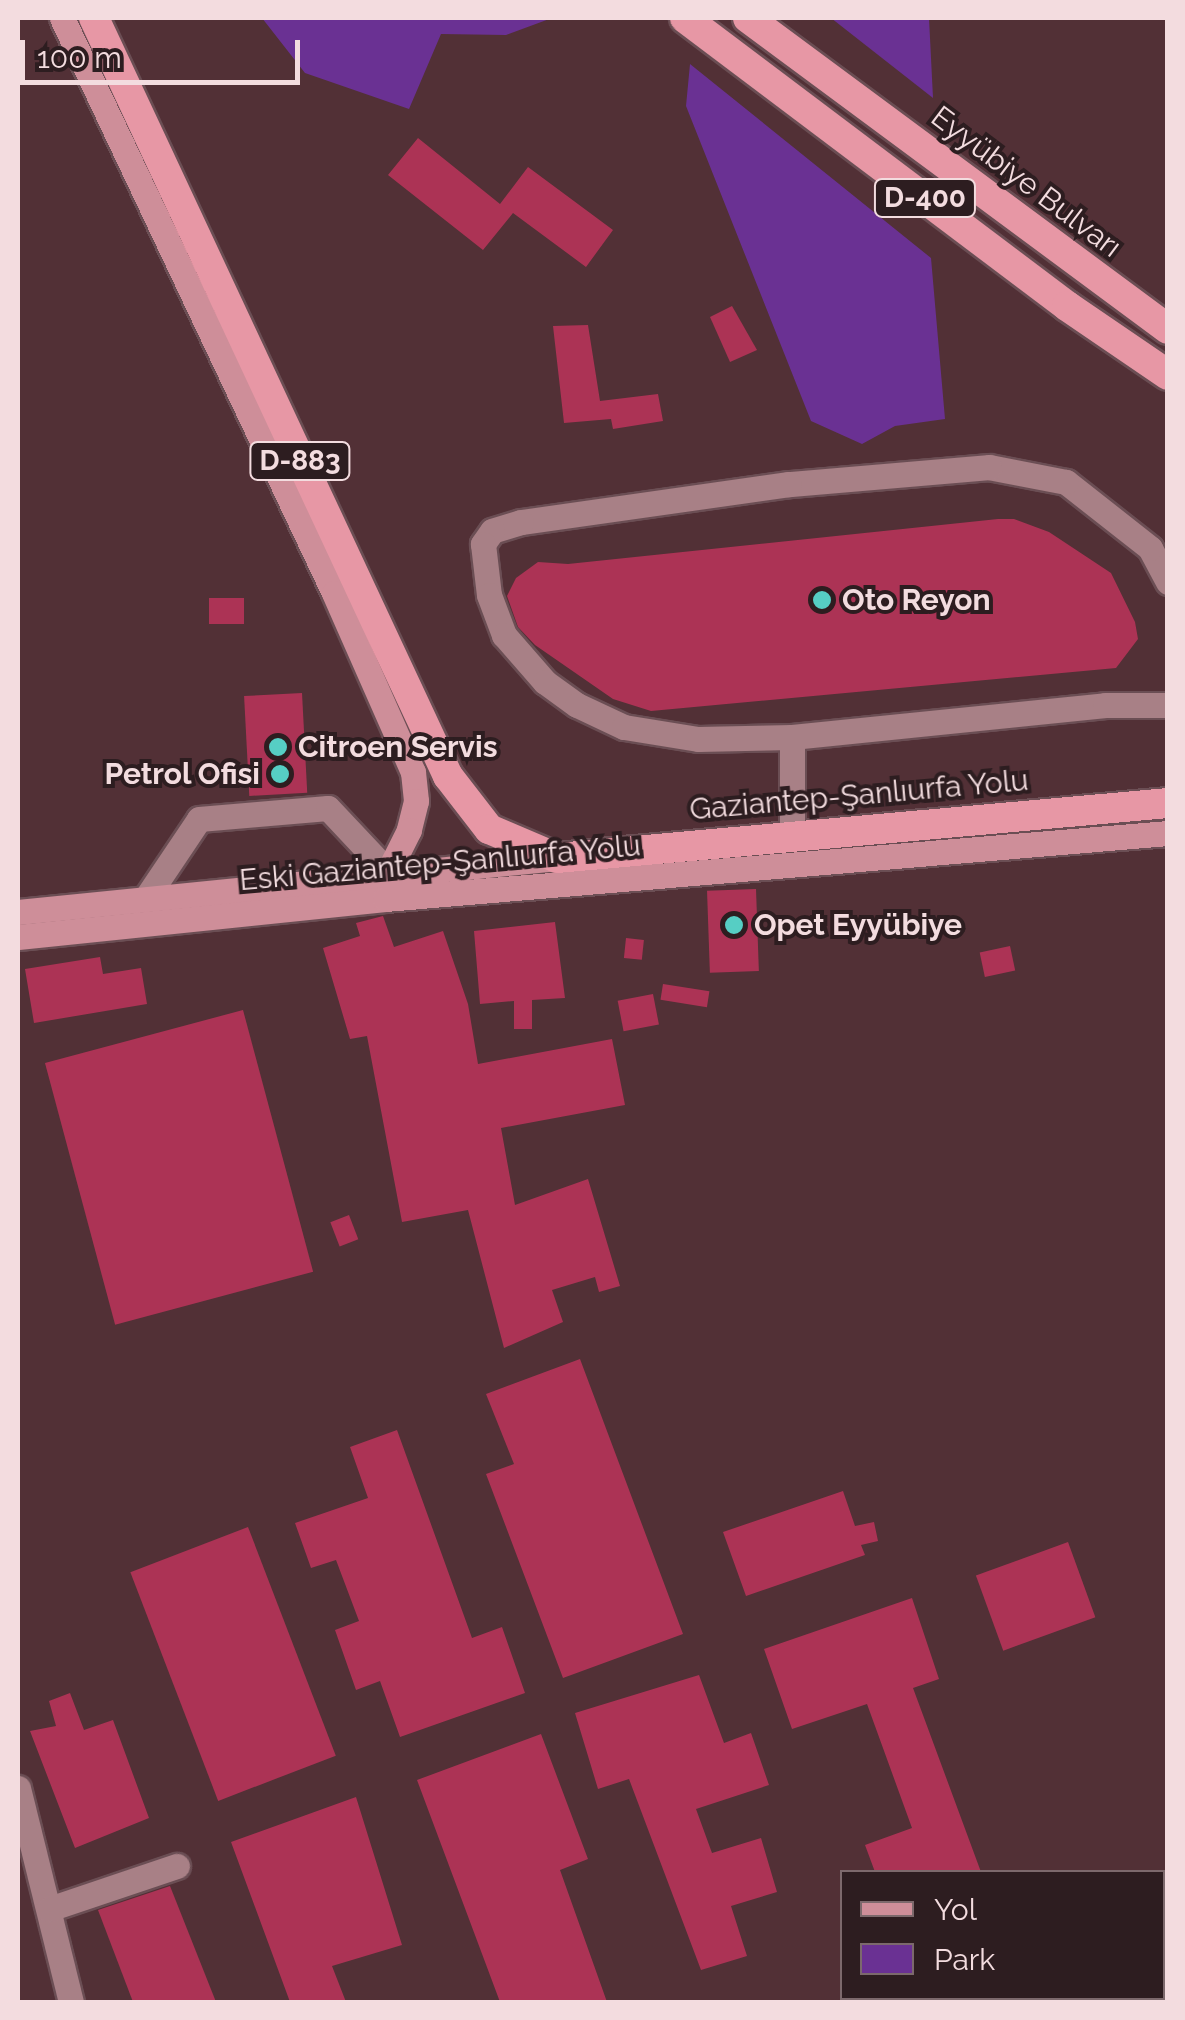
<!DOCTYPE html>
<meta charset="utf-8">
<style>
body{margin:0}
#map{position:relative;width:1185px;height:2020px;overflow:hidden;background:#523036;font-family:Raleway,sans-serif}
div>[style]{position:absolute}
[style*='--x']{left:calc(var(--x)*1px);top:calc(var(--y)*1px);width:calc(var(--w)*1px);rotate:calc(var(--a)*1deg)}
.green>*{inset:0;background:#6a3193}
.building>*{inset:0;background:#ac3355;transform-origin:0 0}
.roads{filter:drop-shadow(2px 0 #6b4e54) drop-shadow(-2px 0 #6b4e54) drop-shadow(0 2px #6b4e54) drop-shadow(0 -2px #6b4e54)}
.minor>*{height:25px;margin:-12.5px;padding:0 12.5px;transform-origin:12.5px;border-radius:12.5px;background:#a88086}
.major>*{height:25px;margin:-12.5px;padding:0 12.5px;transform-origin:12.5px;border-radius:12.5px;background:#ce8e99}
.highway>*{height:30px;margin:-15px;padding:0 15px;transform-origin:15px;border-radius:15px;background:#e797a5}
.dots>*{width:28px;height:28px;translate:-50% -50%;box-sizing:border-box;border:5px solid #2d1d20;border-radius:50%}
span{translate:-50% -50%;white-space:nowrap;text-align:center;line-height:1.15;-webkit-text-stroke:8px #2d1d20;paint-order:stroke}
.shield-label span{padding:2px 8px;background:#2d1d20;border:2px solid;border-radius:8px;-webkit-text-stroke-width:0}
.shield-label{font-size:28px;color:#f3dcdf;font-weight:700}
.street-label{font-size:30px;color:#f3dcdf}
.poi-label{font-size:30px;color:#f3dcdf;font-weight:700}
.left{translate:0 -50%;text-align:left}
.right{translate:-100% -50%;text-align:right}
.frame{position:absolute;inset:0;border:20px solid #f3dcdf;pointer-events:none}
.legend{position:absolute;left:840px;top:1870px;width:325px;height:130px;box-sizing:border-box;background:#2d1d20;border:2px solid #7c696c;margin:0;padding:12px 18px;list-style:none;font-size:30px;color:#f3dcdf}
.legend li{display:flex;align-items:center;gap:20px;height:50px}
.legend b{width:50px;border:2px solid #7c696c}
.scale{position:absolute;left:20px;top:40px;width:280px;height:45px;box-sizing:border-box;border:5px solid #f3dcdf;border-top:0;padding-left:12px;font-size:30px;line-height:35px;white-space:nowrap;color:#f3dcdf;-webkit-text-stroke:8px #2d1d20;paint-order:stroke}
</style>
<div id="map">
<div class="green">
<i style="clip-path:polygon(262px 18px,552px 18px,506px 35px,441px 34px,409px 109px,305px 73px)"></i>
<i style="clip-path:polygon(831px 18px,929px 18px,933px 98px)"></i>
<i style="clip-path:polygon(690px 64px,931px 258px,945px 419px,895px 426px,862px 444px,811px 421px,686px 106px)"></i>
</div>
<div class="building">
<i style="clip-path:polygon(418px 138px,500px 204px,528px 167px,613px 230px,586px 267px,513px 213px,483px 250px,388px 175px)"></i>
<i style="clip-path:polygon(732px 306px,757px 350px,730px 362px,710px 317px)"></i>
<i style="clip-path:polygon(588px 325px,600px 401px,658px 394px,663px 421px,613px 429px,611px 419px,564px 423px,553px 326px)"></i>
<i style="clip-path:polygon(998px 519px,1014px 519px,1049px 532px,1111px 573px,1135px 622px,1138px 639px,1116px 668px,651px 711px,613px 699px,535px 645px,518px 627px,507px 596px,516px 578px,538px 562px,568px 564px)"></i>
<i style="left:209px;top:598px;width:35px;height:26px"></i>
<i style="left:302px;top:693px;width:100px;height:58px;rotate:87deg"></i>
<i style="left:756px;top:889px;width:82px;height:49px;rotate:88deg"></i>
<i style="clip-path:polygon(383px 916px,394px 947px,443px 931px,468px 1004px,478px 1064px,612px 1039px,625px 1105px,501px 1128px,515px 1205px,588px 1179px,620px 1286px,599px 1292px,595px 1277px,552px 1290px,563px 1322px,504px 1348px,468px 1210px,402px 1222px,367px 1036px,350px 1039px,323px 948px,360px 936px,356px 923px)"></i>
<i style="clip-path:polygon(555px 922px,565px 998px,532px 1000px,532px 1029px,514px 1029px,514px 1001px,480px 1004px,474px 931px)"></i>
<i style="left:626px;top:938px;width:18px;height:20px;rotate:6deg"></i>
<i style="left:1010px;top:946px;width:25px;height:31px;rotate:78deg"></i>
<i style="clip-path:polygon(100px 957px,103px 974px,141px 968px,147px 1004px,34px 1023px,25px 969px)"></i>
<i style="left:663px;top:984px;width:47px;height:16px;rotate:9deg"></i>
<i style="left:653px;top:994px;width:31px;height:36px;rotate:79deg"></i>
<i style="left:243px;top:1010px;width:271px;height:205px;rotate:75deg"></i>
<i style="left:349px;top:1215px;width:26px;height:20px;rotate:69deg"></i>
<i style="clip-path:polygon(580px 1359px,683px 1634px,563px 1678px,486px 1474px,514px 1464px,486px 1394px)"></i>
<i style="clip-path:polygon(397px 1430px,472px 1638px,502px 1627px,525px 1693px,400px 1737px,380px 1681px,356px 1690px,335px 1630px,359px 1621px,336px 1560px,311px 1568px,295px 1523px,368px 1498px,350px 1447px)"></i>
<i style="clip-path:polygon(843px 1491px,855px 1526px,874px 1522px,878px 1541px,861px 1545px,865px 1555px,746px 1596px,723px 1532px)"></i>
<i style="left:248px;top:1527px;width:245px;height:126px;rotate:69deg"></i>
<i style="left:1068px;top:1542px;width:80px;height:98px;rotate:70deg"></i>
<i style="clip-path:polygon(912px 1598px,939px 1679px,913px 1688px,981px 1872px,875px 1872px,865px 1845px,912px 1828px,867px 1704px,792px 1729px,764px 1649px)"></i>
<i style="clip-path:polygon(699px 1675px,724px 1743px,751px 1733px,769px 1785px,696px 1809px,712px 1853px,761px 1838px,777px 1892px,731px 1906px,747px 1956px,701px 1970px,629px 1779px,598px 1789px,575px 1713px)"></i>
<i style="clip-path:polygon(70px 1693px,84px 1730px,113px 1720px,149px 1818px,75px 1848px,30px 1731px,56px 1726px,49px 1701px)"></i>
<i style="clip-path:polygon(541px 1734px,588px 1859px,560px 1870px,607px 2002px,500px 2002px,417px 1780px)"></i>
<i style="clip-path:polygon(356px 1797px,402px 1945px,332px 1966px,346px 2002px,290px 2002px,231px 1842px)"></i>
<i style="clip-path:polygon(170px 1886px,216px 2002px,133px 2002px,98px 1910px)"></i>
</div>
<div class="roads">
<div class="minor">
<i style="--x:1168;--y:582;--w:38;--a:-118"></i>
<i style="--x:1150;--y:548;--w:107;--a:-141.8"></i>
<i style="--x:1066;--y:482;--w:78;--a:-169"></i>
<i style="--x:989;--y:467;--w:201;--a:175.1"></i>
<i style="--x:789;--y:484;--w:271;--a:171.9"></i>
<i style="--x:521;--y:522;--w:30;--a:163"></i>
<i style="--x:492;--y:531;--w:16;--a:125"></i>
<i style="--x:483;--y:544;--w:51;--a:83.3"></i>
<i style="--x:489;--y:595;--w:43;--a:69.4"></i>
<i style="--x:504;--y:635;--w:62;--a:48.9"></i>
<i style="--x:545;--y:682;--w:39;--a:36"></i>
<i style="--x:577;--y:705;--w:52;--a:25.1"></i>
<i style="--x:624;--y:727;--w:75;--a:9.2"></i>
<i style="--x:698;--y:739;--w:94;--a:-1.2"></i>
<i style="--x:792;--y:737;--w:315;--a:-5.8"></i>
<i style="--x:1105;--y:705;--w:63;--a:0"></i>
<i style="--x:792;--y:837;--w:100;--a:-90"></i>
<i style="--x:146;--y:898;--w:95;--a:-56.1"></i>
<i style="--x:199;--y:819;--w:129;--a:-4.9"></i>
<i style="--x:328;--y:808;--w:88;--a:46.8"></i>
<i style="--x:18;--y:1788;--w:220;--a:76.1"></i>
<i style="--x:49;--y:1909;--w:135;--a:-18.6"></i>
</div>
<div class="major">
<i style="--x:62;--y:18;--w:636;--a:64.68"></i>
<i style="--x:334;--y:593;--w:196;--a:66.2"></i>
<i style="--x:413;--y:772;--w:29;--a:84"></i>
<i style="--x:416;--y:801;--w:30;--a:104"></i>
<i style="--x:409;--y:830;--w:47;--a:116.6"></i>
<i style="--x:18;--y:912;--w:542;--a:-5.72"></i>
<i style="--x:18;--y:937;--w:369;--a:-5.9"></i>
<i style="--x:385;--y:899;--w:786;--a:-4.82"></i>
</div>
<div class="highway">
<i style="--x:94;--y:18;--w:837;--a:64.97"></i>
<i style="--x:448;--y:776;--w:67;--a:52.3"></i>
<i style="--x:489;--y:829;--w:74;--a:23.1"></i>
<i style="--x:557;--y:858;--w:613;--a:-5.14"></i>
<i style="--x:685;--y:18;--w:478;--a:37"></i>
<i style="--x:1067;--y:306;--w:122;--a:34.3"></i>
<i style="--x:748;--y:18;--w:523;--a:36.52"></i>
</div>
</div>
<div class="dots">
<i style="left:822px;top:600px;background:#56cec4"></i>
<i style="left:278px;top:747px;background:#56cec4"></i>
<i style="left:280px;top:774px;background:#56cec4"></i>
<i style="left:734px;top:925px;background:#56cec4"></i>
</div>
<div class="shield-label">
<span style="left:925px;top:198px">D-400</span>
<span style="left:300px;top:461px">D-883</span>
</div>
<div class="street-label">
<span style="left:1026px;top:182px;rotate:37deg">Eyyübiye Bulvarı</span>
<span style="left:859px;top:795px;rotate:-5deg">Gaziantep-Şanlıurfa Yolu</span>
<span style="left:440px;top:863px;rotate:-5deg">Eski Gaziantep-Şanlıurfa Yolu</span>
</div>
<div class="poi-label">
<span class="left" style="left:842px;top:600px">Oto Reyon</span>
<span class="left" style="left:298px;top:747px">Citroen Servis</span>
<span class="right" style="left:260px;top:774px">Petrol Ofisi</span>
<span class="left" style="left:754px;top:925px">Opet Eyyübiye</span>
</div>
<div class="frame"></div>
<ul class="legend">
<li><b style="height:12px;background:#ce8e99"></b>Yol</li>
<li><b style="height:28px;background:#6a3193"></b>Park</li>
</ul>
<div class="scale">100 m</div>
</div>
